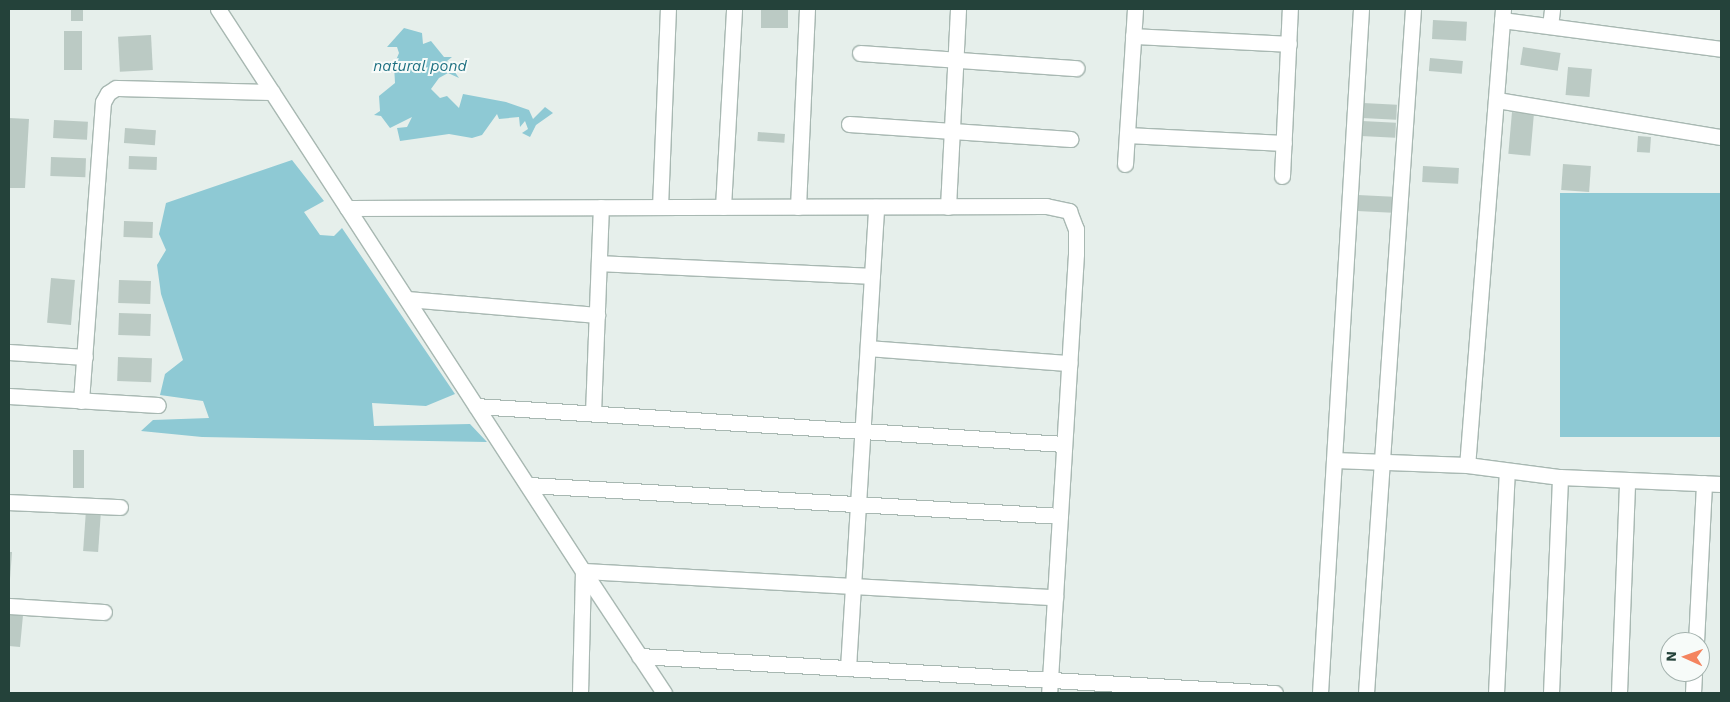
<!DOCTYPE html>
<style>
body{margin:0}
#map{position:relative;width:1730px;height:702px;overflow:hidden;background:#e6efeb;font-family:"Work Sans",sans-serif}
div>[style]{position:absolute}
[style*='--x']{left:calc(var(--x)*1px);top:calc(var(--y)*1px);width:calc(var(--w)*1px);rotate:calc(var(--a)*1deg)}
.water>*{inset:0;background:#8ec9d4;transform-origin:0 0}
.building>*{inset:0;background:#bbcac4;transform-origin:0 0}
.roads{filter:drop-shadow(1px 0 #a8b8b2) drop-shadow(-1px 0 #a8b8b2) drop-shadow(0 1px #a8b8b2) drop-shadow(0 -1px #a8b8b2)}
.street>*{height:15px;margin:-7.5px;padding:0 7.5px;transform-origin:7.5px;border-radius:7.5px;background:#fff}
span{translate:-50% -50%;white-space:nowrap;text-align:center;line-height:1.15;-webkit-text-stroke:4px #f7fbf9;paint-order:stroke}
.water-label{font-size:15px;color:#1c6f80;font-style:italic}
.frame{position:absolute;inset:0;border:10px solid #24423a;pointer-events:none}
.north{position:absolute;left:1660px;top:632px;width:50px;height:50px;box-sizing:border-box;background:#f7fbf9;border:1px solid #a3b1ad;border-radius:50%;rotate:272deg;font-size:14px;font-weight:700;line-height:20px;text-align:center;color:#24423a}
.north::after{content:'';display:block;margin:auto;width:18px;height:22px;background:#f4845f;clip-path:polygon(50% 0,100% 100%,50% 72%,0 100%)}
</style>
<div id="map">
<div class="water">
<i style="clip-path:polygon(404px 28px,422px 33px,423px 44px,431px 41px,444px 57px,452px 57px,447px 61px,459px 78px,448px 73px,439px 78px,431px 89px,440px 98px,447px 96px,459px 108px,463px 94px,506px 102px,529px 110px,533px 119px,545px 107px,553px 113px,536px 125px,530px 137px,522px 133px,528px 129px,525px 121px,520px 127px,519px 117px,499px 119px,497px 114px,482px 135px,472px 138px,449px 134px,400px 141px,397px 128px,407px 127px,412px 117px,390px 128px,381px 116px,374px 115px,380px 111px,379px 96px,395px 83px,394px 65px,399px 53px,397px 47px,387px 47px)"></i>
<i style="clip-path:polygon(292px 160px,324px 201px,304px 212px,320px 235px,334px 236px,342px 228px,455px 394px,426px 406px,372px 403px,374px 426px,470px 424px,487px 442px,202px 437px,141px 431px,153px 420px,209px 418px,203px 401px,160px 395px,165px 374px,183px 360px,161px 294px,157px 265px,166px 250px,159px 234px,166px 203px)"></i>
<i style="left:1721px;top:193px;width:244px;height:161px;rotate:90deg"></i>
</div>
<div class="building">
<i style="left:71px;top:9px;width:12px;height:12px"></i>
<i style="left:761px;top:9px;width:27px;height:19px"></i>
<i style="left:1433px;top:20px;width:34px;height:19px;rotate:3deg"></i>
<i style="left:64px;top:31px;width:18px;height:39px"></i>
<i style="left:151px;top:35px;width:35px;height:33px;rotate:87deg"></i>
<i style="left:1523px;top:47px;width:38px;height:18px;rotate:9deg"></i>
<i style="left:1430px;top:58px;width:33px;height:13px;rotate:5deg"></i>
<i style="left:1568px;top:67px;width:24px;height:28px;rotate:5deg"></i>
<i style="left:1363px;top:103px;width:34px;height:15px;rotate:3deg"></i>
<i style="left:1512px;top:112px;width:22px;height:42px;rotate:5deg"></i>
<i style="clip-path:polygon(9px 118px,29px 119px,25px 188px,9px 188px)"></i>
<i style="left:54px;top:120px;width:34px;height:18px;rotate:3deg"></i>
<i style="left:1362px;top:121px;width:34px;height:15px;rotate:3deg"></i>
<i style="left:125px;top:128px;width:31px;height:15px;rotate:4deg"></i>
<i style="left:758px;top:132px;width:27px;height:9px;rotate:4deg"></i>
<i style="left:1638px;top:136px;width:13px;height:16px;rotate:4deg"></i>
<i style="left:129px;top:156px;width:28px;height:13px;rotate:2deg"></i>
<i style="left:51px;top:157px;width:35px;height:19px;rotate:2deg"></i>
<i style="left:1563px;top:164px;width:28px;height:26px;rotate:4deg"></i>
<i style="left:1423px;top:166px;width:36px;height:16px;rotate:3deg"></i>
<i style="left:1358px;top:195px;width:35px;height:16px;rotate:3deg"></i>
<i style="left:124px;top:221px;width:29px;height:16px;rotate:2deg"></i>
<i style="left:51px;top:278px;width:24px;height:45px;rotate:5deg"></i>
<i style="left:119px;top:280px;width:32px;height:23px;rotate:2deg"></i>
<i style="left:119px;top:313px;width:32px;height:22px;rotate:2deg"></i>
<i style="left:118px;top:357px;width:34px;height:24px;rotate:2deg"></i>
<i style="left:73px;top:450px;width:11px;height:38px"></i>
<i style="left:86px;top:510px;width:15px;height:41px;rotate:4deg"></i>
<i style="clip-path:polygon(9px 552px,12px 552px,10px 579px,9px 579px)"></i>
<i style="clip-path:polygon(9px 614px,23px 615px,20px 647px,9px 646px)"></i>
</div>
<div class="roads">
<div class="street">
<i style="--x:218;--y:9;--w:670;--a:57"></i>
<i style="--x:583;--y:571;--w:122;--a:91.4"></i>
<i style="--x:1503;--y:9;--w:457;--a:94.5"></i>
<i style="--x:1467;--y:465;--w:94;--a:7.4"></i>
<i style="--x:1560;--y:477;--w:161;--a:2.5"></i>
<i style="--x:1502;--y:20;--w:221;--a:7.5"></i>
<i style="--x:1550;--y:26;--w:17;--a:-83"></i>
<i style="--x:1133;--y:36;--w:156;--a:2.9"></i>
<i style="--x:860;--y:53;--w:217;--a:4"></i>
<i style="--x:1497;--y:100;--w:227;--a:9.4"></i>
<i style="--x:849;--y:124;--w:222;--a:3.9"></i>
<i style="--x:1127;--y:135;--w:157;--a:2.9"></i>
<i style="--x:1125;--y:164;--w:155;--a:-86.3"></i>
<i style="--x:1282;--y:176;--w:167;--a:-87.3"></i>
<i style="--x:660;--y:207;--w:198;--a:-87.7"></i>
<i style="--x:723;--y:207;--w:198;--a:-86.8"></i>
<i style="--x:798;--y:207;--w:198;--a:-87.4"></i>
<i style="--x:948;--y:207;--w:198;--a:-87.1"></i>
<i style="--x:347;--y:208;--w:699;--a:-0.16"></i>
<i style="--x:1046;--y:206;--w:24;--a:12"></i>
<i style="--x:1069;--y:211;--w:19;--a:69"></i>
<i style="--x:1076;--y:229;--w:25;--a:90"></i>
<i style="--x:1076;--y:254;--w:440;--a:93.5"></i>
<i style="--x:599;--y:263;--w:273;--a:2.7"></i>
<i style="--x:407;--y:299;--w:191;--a:4.8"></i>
<i style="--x:868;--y:348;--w:202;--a:4.3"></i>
<i style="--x:9;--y:352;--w:76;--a:3.8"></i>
<i style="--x:9;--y:396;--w:149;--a:3.5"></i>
<i style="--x:81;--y:401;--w:300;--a:-85.8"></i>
<i style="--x:103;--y:102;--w:10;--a:-61"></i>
<i style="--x:108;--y:93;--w:9;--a:-32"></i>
<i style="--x:116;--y:88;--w:156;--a:1.5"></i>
<i style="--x:476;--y:406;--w:589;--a:3.7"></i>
<i style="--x:593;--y:413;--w:206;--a:-87.8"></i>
<i style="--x:1334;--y:460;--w:133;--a:2.2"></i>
<i style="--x:528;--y:485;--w:533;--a:3.33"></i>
<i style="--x:9;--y:502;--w:111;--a:2.6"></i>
<i style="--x:583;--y:571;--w:473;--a:3.2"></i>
<i style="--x:584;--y:572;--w:145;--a:56.5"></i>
<i style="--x:9;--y:606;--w:95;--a:3.6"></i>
<i style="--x:1696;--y:642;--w:159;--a:-87.1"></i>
<i style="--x:639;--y:656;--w:637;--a:3.33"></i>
<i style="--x:848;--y:668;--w:462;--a:-86.5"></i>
<i style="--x:1320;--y:693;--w:685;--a:-86.57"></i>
<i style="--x:1366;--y:693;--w:686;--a:-86.07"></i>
<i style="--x:1496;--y:693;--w:221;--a:-87.2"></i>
<i style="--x:1551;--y:693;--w:216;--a:-87.6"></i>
<i style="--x:1619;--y:693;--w:213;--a:-87.8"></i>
<i style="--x:1693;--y:693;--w:21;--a:-87"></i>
</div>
</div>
<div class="water-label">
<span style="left:420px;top:67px">natural pond</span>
</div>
<div class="frame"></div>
<div class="north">N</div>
</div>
